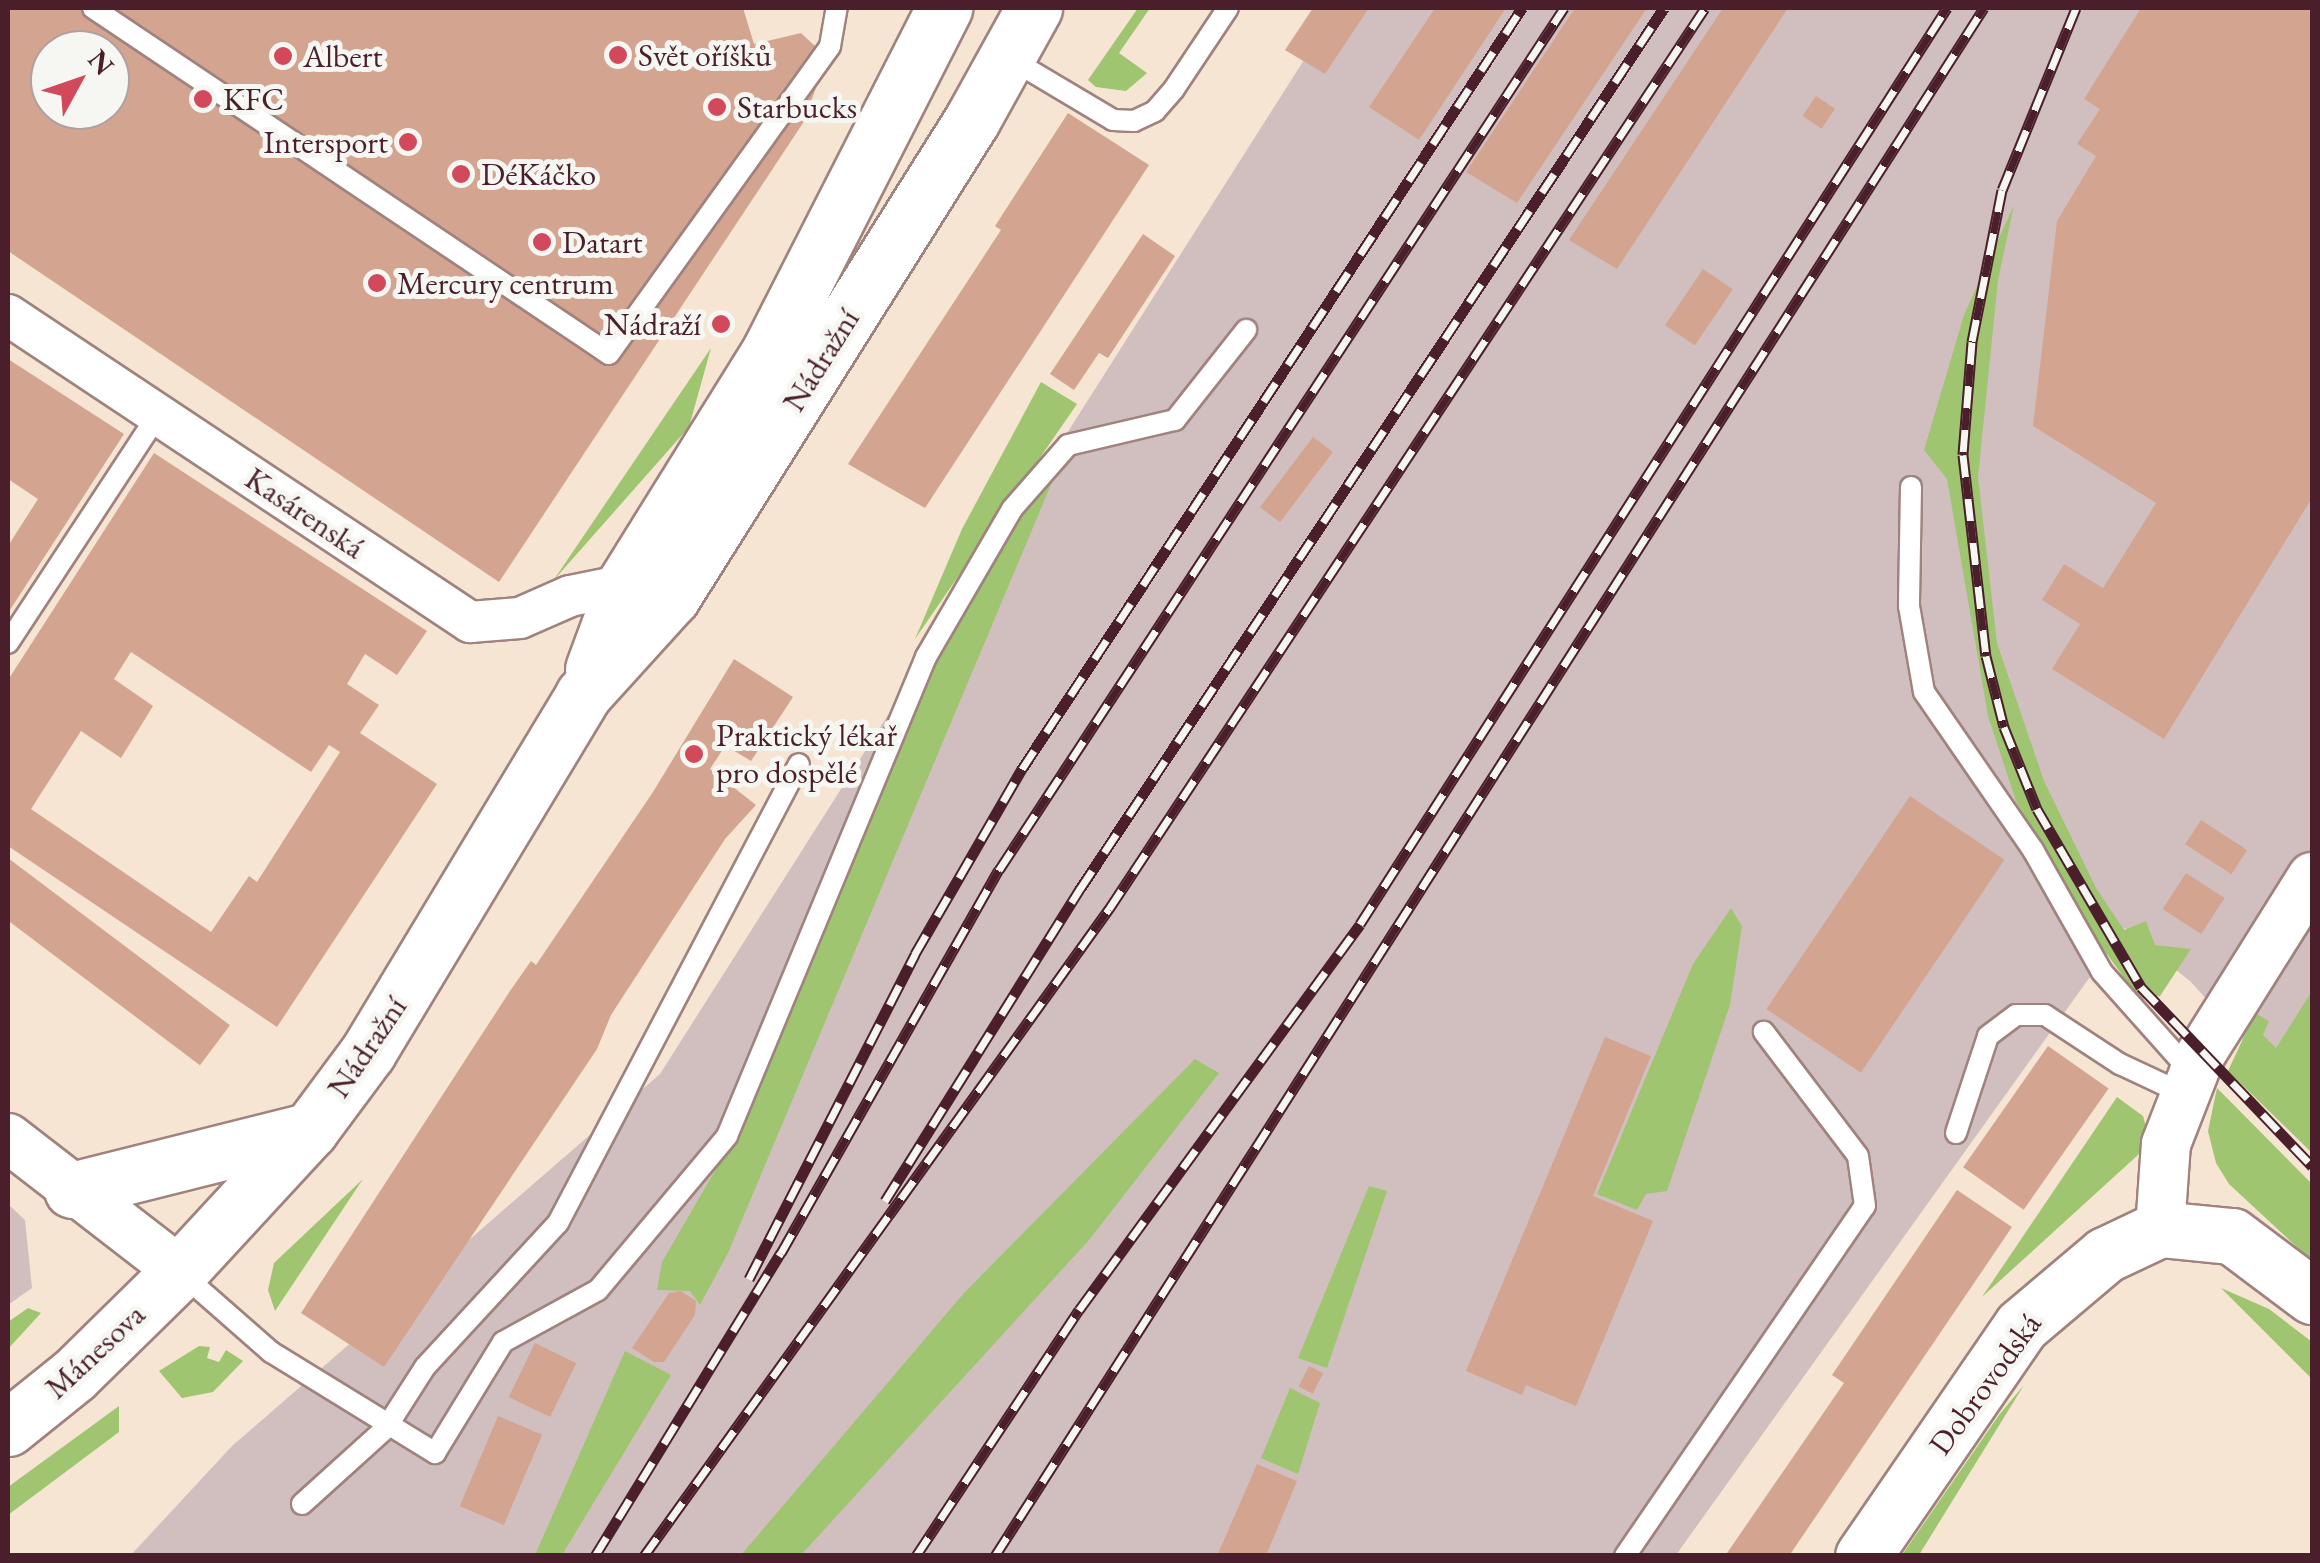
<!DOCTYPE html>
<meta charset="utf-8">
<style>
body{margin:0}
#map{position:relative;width:2320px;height:1563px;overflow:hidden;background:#f5e5d2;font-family:"EB Garamond",serif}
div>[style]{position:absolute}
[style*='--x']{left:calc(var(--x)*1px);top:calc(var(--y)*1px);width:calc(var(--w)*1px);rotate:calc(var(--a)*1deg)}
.industrial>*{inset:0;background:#d1bfbf}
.green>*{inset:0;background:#9fc570}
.building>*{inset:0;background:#d3a591;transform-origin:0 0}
.roads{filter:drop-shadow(2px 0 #a0827e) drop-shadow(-2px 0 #a0827e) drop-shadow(0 2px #a0827e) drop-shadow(0 -2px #a0827e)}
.service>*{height:20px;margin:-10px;padding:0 10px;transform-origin:10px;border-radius:10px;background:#fff}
.minor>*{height:40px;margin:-20px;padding:0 20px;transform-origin:20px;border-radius:20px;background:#fff}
.tertiary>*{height:48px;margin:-24px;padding:0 24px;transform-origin:24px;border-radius:24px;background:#fff}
.secondary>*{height:55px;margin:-27.5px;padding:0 27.5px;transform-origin:27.5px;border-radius:27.5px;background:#fff}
.rail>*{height:11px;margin-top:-5.5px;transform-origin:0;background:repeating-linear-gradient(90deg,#f6f6f2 0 22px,#4a1f2b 0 44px);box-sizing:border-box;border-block:2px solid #4a1f2b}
.dots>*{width:28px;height:28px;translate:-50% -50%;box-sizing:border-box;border:5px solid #f6f6f2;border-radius:50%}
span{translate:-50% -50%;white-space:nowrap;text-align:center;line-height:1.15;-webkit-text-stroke:10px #f6f6f2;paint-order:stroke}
.poi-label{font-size:32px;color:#4a1f2b}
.left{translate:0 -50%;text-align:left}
.right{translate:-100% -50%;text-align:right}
.street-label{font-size:32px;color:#4a1f2b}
.frame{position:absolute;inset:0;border:10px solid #4a1f2b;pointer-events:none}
.north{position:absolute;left:30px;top:30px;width:100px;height:100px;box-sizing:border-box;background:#f6f6f2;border:2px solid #b1a0a2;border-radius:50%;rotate:50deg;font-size:28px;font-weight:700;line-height:40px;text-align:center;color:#4a1f2b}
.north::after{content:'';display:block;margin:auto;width:35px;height:45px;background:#d1495b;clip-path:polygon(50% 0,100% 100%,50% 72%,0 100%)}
</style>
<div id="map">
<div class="industrial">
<i style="clip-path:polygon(1337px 8px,2312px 8px,2312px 1116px,2191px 982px,2125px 928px,1676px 1555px,130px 1556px,232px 1446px,660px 1074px)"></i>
<i style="clip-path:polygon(8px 1204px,25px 1220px,32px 1288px,8px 1305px)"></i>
</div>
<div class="green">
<i style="clip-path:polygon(1138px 8px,1150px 8px,1119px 53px,1147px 73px,1126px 91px,1096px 87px,1088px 80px)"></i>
<i style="clip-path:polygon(2014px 205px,1998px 280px,1978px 477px,1997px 643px,2044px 781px,2096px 888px,2124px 930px,2146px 921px,2155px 945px,2191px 949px,2160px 996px,2140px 1000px,2078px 914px,2016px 801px,1988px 716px,1947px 479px,1924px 450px,1964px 315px)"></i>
<i style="clip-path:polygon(711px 348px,689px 427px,553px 581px)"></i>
<i style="clip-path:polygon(1041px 382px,1077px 404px,915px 639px,962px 529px)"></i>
<i style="clip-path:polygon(1053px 480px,728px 1253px,700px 1305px,690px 1291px,657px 1290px,662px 1262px,752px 1107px,936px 654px,1011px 530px)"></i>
<i style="clip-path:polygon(1731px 908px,1742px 926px,1730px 1005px,1667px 1191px,1646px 1194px,1637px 1210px,1597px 1194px,1693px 964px)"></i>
<i style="clip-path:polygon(2312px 991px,2312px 1153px,2228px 1071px,2255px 1013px,2269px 1021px,2263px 1035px,2276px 1048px)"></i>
<i style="clip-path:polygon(1195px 1059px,1219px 1073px,1089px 1240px,801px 1555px,741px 1555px,964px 1293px)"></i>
<i style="clip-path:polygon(2217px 1088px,2312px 1184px,2312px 1261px,2229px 1184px,2216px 1163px,2208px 1131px)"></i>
<i style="clip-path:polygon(2117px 1097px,2143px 1116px,2147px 1131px,2139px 1154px,1982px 1297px)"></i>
<i style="clip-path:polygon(363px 1179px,275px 1311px,268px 1290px,274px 1263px)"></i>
<i style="clip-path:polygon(1369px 1186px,1387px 1191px,1327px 1368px,1298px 1358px)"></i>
<i style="clip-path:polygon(2221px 1288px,2269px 1309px,2312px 1342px,2312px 1379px)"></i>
<i style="clip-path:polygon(28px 1308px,41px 1313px,8px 1349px,8px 1322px)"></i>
<i style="clip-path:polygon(199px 1346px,210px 1347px,207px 1358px,219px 1362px,226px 1350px,243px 1361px,213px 1392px,182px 1398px,159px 1371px)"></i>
<i style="clip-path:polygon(625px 1351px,671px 1375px,562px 1555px,535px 1555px)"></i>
<i style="clip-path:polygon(2024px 1385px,1919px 1555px,1902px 1555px,1999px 1415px)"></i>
<i style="clip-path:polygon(1290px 1388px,1320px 1403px,1298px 1474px,1261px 1458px)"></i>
<i style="clip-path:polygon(119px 1406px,119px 1432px,8px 1515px,8px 1487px)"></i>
</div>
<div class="building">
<i style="clip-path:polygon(evenodd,8px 8px,743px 8px,754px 44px,801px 33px,817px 48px,820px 77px,803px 123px,499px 582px,8px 251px,8px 8px,50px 50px,110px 50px,110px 110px,50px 110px,50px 50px)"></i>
<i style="clip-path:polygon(1313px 8px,1369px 8px,1325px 74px,1285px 50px)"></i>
<i style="clip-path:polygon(1435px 8px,1506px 8px,1419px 140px,1369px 107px)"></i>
<i style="clip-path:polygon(1575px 8px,1647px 8px,1517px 203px,1466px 172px)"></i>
<i style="clip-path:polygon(1723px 8px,1788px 8px,1617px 269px,1569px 240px)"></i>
<i style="clip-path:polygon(2141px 8px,2312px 8px,2312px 498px,2164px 739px,2052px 669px,2080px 624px,2042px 600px,2064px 564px,2103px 588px,2156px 503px,2033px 426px,2057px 221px,2096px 156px,2077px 144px,2100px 109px,2084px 99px)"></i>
<i style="left:1816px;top:96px;width:23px;height:24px;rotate:34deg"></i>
<i style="clip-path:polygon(1068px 113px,1149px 165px,925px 508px,848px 464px,1001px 230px,995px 226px)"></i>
<i style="clip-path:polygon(1143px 234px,1175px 256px,1108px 358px,1099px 353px,1074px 390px,1050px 374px)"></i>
<i style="left:1703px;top:269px;width:36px;height:68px;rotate:34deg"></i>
<i style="clip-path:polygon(8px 359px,124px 434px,8px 613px,8px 546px,38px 499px,8px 479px)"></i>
<i style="left:1313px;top:437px;width:25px;height:88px;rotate:37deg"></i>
<i style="clip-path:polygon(evenodd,154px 453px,427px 631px,397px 675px,365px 654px,347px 684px,379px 705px,360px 733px,437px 784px,277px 1027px,8px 846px,8px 680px,154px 453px,131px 652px,311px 772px,329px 745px,340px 752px,257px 882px,249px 876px,211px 932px,31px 809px,81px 731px,121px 758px,153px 706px,114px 679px,131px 652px)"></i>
<i style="clip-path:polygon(734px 659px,793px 697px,751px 761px,713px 738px,725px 746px,710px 769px,756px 805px,725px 839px,611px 1015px,597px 1049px,384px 1367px,301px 1313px,510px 991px,531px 961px,536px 965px,653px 792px)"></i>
<i style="left:1910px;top:796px;width:114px;height:257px;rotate:34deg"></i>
<i style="left:2201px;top:820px;width:55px;height:29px;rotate:33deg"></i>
<i style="left:8px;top:858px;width:278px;height:50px;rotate:37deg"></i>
<i style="left:2186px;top:873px;width:46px;height:43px;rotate:33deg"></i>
<i style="clip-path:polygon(1605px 1037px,1651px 1056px,1593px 1196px,1653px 1221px,1576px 1406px,1526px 1385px,1522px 1395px,1466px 1371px)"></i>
<i style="left:2048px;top:1046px;width:74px;height:148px;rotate:35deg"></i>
<i style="clip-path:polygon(1957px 1190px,2012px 1227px,1789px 1556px,1725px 1556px,1844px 1383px,1832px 1375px)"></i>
<i style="clip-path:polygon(681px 1291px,696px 1301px,695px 1315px,664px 1362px,654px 1362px,632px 1348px,669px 1293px)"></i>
<i style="left:535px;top:1343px;width:46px;height:60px;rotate:26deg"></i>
<i style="left:1309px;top:1366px;width:16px;height:23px;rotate:27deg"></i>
<i style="left:498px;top:1416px;width:48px;height:98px;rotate:23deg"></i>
<i style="clip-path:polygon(1257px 1464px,1297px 1481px,1266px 1556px,1217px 1556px)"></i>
</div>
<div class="roads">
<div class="service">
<i style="--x:93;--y:8;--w:621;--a:33.84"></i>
<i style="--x:609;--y:354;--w:379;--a:-54.3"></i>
<i style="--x:830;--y:46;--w:39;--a:-80"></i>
<i style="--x:1009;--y:58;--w:121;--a:30.8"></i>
<i style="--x:1113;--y:120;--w:21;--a:3"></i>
<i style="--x:1134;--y:121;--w:23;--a:-25"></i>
<i style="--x:1155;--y:111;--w:29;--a:-49"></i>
<i style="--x:1174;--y:89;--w:97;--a:-56.3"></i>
<i style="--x:1911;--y:487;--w:119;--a:91"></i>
<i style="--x:1909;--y:606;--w:87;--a:80.1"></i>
<i style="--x:1924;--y:692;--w:192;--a:55.4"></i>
<i style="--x:2033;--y:850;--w:140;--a:60.5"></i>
<i style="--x:2102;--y:972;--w:134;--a:48.3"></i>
<i style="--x:8;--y:643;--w:273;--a:-56.7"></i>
<i style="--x:1956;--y:1133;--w:102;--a:-71.7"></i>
<i style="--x:1988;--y:1036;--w:35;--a:-37"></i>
<i style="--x:2016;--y:1015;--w:29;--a:0"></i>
<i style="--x:2045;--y:1015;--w:90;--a:33.2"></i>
<i style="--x:2120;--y:1064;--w:71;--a:25.1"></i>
<i style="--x:181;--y:1273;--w:120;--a:41.3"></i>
<i style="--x:271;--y:1352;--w:193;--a:31.6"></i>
<i style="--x:435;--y:1453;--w:130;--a:-58.5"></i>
<i style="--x:503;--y:1342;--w:108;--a:-28.7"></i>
<i style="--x:598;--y:1290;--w:201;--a:-50"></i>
<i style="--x:727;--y:1136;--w:519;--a:-67.44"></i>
<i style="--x:926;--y:657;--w:171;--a:-59.8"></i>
<i style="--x:1012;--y:509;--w:85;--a:-48.8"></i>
<i style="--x:1068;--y:445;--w:110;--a:-13.2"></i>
<i style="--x:1175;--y:420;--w:115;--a:-51.7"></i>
<i style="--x:302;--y:1504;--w:113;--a:-42.1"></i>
<i style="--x:386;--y:1428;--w:72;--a:-57.4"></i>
<i style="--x:425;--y:1367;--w:196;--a:-47.3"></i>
<i style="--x:558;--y:1223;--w:518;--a:-62.3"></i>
<i style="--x:1625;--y:1556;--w:424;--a:-55.6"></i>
<i style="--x:1865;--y:1206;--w:50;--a:-98"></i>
<i style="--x:1858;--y:1156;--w:156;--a:-127.2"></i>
</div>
<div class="minor">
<i style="--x:8;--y:315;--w:555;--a:33.6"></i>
<i style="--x:470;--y:622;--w:50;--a:-4.6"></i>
<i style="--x:520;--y:618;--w:55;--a:-23.7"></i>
<i style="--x:570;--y:596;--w:55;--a:-11.5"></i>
</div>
<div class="tertiary">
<i style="--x:8;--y:1138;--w:217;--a:37.7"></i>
<i style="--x:2160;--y:1229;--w:85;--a:-86"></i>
<i style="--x:2166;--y:1144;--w:97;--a:-68.7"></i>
<i style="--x:2201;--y:1054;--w:209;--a:-57.9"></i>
</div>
<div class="secondary">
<i style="--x:593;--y:669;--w:90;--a:-69.7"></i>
<i style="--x:624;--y:585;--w:274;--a:-58.1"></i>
<i style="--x:769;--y:352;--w:386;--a:-63"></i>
<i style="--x:72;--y:1190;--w:245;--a:-14.1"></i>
<i style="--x:8;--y:1428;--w:85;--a:-38.8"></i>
<i style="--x:74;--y:1375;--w:148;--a:-44.5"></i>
<i style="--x:180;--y:1271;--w:192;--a:-47.3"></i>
<i style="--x:310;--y:1130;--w:97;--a:-53.4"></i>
<i style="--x:368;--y:1052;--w:417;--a:-58.9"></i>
<i style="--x:583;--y:695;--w:132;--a:-47.8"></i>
<i style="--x:672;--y:597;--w:563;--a:-57.83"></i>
<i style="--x:972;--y:120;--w:128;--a:-61"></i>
<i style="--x:1863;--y:1556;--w:279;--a:-55.5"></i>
<i style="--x:2021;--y:1326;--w:110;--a:-40.2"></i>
<i style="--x:2105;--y:1255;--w:61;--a:-25.3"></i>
<i style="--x:2160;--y:1229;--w:72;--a:5.6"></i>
<i style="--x:2232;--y:1236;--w:100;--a:36.9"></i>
</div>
</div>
<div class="rail">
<i style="--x:2076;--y:8;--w:196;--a:112.1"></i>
<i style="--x:2002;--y:190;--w:155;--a:101.2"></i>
<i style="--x:1972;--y:342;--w:113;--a:94.6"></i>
<i style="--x:1963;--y:455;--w:202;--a:83.5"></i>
<i style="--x:1986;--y:656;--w:73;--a:75.8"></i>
<i style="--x:2004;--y:727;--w:88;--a:68.1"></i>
<i style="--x:2037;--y:809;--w:206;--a:59.7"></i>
<i style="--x:2141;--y:987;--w:248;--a:46.3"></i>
<i style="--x:885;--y:1201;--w:368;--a:-58"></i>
<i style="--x:1080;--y:889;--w:1057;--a:-56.46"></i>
<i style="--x:749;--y:1279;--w:365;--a:-62.9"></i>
<i style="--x:915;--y:954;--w:214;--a:-60"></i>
<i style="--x:1022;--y:769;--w:911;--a:-56.69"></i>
<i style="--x:595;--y:1556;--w:356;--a:-58.5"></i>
<i style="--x:781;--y:1253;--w:441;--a:-60.4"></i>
<i style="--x:999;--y:870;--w:1031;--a:-56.76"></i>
<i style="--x:644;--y:1556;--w:797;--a:-54.3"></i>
<i style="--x:1109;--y:909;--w:1080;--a:-56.52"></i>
<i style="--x:916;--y:1556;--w:295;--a:-56.5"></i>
<i style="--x:1079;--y:1310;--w:477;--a:-53.9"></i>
<i style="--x:1360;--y:924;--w:1088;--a:-57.35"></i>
<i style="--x:995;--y:1556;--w:1837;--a:-57.43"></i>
</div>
<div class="dots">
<i style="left:618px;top:55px;background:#d1495b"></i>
<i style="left:283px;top:56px;background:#d1495b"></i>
<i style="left:203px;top:99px;background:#d1495b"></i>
<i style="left:717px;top:107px;background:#d1495b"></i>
<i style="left:408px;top:142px;background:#d1495b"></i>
<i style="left:461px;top:174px;background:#d1495b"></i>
<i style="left:542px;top:242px;background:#d1495b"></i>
<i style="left:377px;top:283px;background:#d1495b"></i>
<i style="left:721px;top:324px;background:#d1495b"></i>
<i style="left:694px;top:754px;background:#d1495b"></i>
</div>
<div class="poi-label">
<span class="left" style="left:638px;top:55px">Svět oříšků</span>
<span class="left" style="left:303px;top:56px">Albert</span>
<span class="left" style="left:223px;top:99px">KFC</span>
<span class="left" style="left:737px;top:107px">Starbucks</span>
<span class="right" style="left:388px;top:142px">Intersport</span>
<span class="left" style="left:481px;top:174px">DéKáčko</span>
<span class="left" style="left:562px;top:242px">Datart</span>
<span class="left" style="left:397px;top:283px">Mercury centrum</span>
<span class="right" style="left:701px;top:324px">Nádraží</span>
<span class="left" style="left:716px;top:754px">Praktický lékař<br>pro dospělé</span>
</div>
<div class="street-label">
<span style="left:821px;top:360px;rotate:-58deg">Nádražní</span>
<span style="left:305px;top:513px;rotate:34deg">Kasárenská</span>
<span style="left:367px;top:1047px;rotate:-56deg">Nádražní</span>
<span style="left:95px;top:1351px;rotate:-43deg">Mánesova</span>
<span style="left:1985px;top:1384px;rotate:-54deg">Dobrovodská</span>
</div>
<div class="frame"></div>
<div class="north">N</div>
</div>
